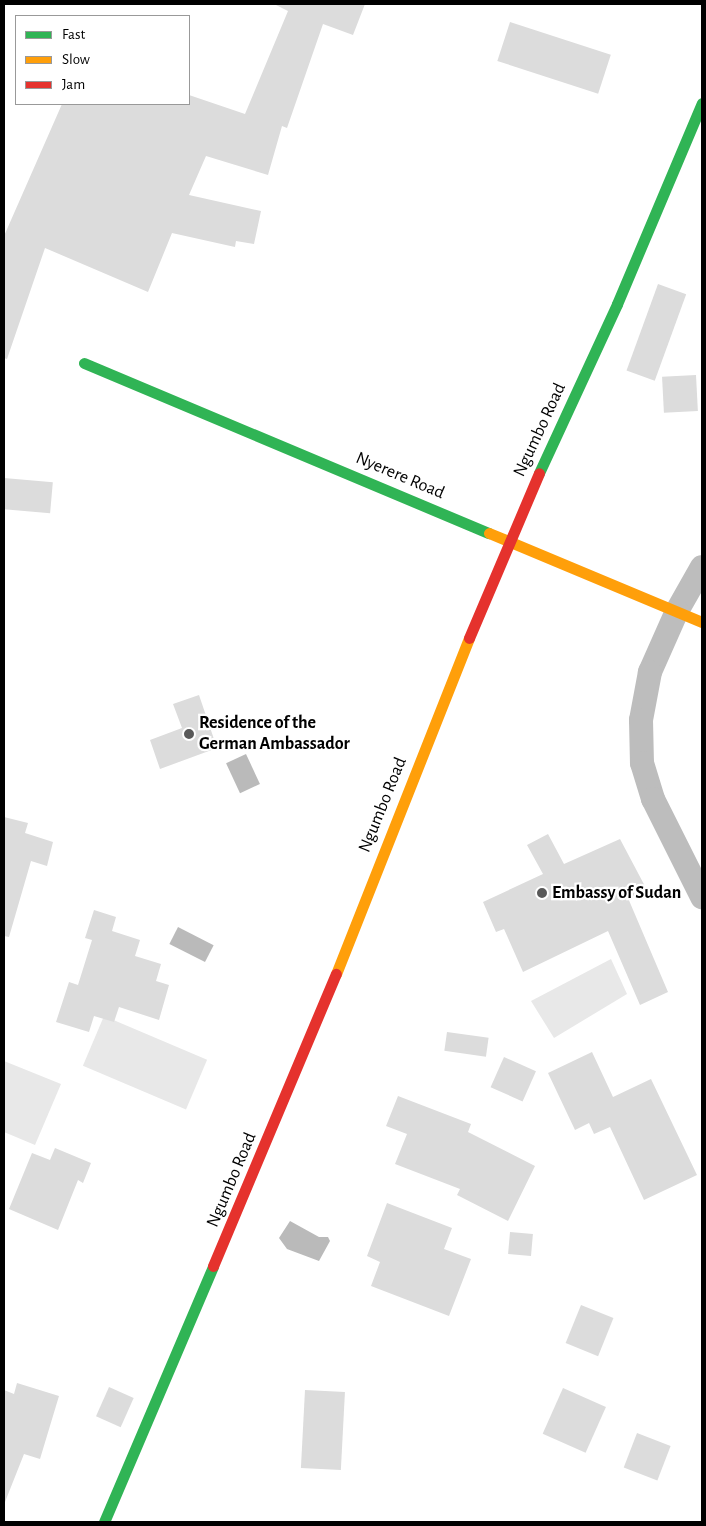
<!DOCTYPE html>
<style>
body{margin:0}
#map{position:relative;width:706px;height:1526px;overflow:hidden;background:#fff;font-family:"Alegreya Sans",sans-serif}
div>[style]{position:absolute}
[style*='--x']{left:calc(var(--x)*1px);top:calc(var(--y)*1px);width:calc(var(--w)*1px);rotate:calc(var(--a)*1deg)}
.green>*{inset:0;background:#e8e8e8;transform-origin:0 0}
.water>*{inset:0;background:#bababa;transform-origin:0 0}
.building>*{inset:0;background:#dcdcdc;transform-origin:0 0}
.street>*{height:24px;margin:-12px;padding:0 12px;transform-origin:12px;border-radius:12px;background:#bdbdbd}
.fast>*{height:11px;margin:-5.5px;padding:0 5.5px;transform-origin:5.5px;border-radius:5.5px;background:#30b455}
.slow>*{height:11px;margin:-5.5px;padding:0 5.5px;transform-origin:5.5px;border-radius:5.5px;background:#ff9f0a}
.jam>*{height:11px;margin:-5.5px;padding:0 5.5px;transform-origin:5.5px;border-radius:5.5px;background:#e5322d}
.dots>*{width:14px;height:14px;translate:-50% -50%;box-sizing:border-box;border:2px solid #fff;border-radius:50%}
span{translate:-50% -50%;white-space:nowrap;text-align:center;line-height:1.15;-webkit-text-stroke:4.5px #fff;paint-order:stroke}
.street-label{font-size:18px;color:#000}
.poi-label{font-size:18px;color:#000;font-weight:700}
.left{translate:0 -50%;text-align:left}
.frame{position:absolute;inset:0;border:5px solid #000;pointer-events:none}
.legend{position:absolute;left:15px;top:15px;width:175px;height:90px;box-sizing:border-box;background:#fff;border:1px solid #999;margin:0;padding:6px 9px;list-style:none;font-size:15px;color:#000}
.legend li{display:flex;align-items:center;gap:10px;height:25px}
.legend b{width:25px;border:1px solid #999}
</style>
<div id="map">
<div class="green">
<i style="clip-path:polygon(611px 959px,627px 994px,554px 1038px,531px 1001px)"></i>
<i style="left:104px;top:1016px;width:112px;height:54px;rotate:23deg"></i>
<i style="clip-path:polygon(4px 1061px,61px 1084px,35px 1145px,4px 1132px)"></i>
</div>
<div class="water">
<i style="left:246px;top:754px;width:33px;height:22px;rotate:65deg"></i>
<i style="left:178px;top:927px;width:40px;height:19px;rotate:27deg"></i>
<i style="clip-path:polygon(290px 1221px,319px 1237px,328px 1237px,330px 1241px,319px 1261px,287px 1249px,279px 1238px)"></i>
</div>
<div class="building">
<i style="clip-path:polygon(274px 4px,365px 4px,353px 35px,323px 24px,287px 128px,282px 126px,268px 175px,206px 156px,189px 195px,261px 211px,254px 244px,236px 241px,235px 247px,172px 233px,148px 292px,45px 248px,7px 359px,4px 358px,4px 236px,62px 104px,189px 104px,189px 95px,245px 114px,288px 11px)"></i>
<i style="left:510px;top:22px;width:106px;height:41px;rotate:18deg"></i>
<i style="left:658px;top:284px;width:30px;height:92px;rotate:20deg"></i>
<i style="left:696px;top:375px;width:36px;height:34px;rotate:87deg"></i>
<i style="left:4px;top:478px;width:49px;height:31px;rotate:5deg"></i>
<i style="clip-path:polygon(199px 695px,217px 748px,160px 769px,150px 740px,182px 728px,173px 704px)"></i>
<i style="clip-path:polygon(4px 817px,28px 823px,25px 833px,53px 842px,47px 866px,31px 861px,9px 937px,4px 936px)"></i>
<i style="clip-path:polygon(548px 834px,564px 864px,620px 839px,647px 890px,628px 898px,668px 992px,640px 1005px,608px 931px,523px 972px,504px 929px,496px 932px,483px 902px,543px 874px,527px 845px)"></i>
<i style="clip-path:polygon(94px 910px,116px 917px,112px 931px,140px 940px,135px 956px,161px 964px,156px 981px,169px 985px,159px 1020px,119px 1007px,114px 1022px,94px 1016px,89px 1032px,56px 1022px,69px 982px,78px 985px,92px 940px,85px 938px)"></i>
<i style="left:447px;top:1032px;width:42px;height:19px;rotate:8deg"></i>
<i style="clip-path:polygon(592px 1052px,613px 1097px,651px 1079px,697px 1175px,644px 1200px,610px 1127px,594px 1134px,589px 1123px,575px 1130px,548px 1073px)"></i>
<i style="left:504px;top:1057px;width:35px;height:33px;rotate:24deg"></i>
<i style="clip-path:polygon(398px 1096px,471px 1124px,468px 1132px,535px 1166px,508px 1221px,457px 1195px,460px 1189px,395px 1164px,407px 1134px,386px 1126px)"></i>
<i style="clip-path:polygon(55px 1148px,91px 1163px,83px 1183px,78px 1180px,58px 1230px,9px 1209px,32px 1153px,50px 1160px)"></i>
<i style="clip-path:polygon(387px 1203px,452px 1228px,444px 1249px,471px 1259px,449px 1316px,371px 1286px,380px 1262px,367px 1256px)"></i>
<i style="left:510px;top:1232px;width:23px;height:22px;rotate:5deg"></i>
<i style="left:581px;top:1305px;width:35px;height:41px;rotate:22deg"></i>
<i style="clip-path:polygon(17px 1383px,59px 1396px,40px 1459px,24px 1454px,5px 1502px,4px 1390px,14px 1394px)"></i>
<i style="left:109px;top:1387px;width:27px;height:32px;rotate:24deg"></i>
<i style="left:563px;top:1388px;width:47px;height:50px;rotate:24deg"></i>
<i style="left:305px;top:1390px;width:40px;height:78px;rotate:3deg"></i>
<i style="left:637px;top:1433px;width:36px;height:37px;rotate:21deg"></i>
</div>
<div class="street">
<i style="--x:702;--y:567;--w:51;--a:119.6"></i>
<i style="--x:677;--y:611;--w:67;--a:113.9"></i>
<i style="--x:650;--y:672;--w:49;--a:100.6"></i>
<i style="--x:641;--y:720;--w:43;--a:88.7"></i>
<i style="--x:642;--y:763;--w:38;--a:73"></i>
<i style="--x:653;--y:799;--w:110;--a:63.4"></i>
</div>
<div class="fast">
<i style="--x:84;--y:363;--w:439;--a:22.8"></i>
<i style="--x:539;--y:473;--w:186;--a:-65.2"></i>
<i style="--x:617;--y:304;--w:218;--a:-67.1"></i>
<i style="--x:104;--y:1522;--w:278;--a:-66.9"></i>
</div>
<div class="slow">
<i style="--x:489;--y:533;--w:231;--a:22.7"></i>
<i style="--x:336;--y:974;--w:361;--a:-68.4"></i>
</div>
<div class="jam">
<i style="--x:469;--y:638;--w:179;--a:-67"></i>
<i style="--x:213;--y:1266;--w:317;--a:-67.2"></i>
</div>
<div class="dots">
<i style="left:189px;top:734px;background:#595959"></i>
<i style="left:542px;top:893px;background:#595959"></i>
</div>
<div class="street-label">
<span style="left:540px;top:430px;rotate:-65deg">Ngumbo Road</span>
<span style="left:400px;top:476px;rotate:23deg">Nyerere Road</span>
<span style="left:383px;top:805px;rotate:-68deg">Ngumbo Road</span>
<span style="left:232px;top:1180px;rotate:-67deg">Ngumbo Road</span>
</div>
<div class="poi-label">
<span class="left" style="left:199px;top:734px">Residence of the<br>German Ambassador</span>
<span class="left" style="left:552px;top:893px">Embassy of Sudan</span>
</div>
<div class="frame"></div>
<ul class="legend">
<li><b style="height:6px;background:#30b455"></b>Fast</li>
<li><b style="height:6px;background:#ff9f0a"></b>Slow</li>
<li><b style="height:6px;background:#e5322d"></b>Jam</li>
</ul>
</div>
